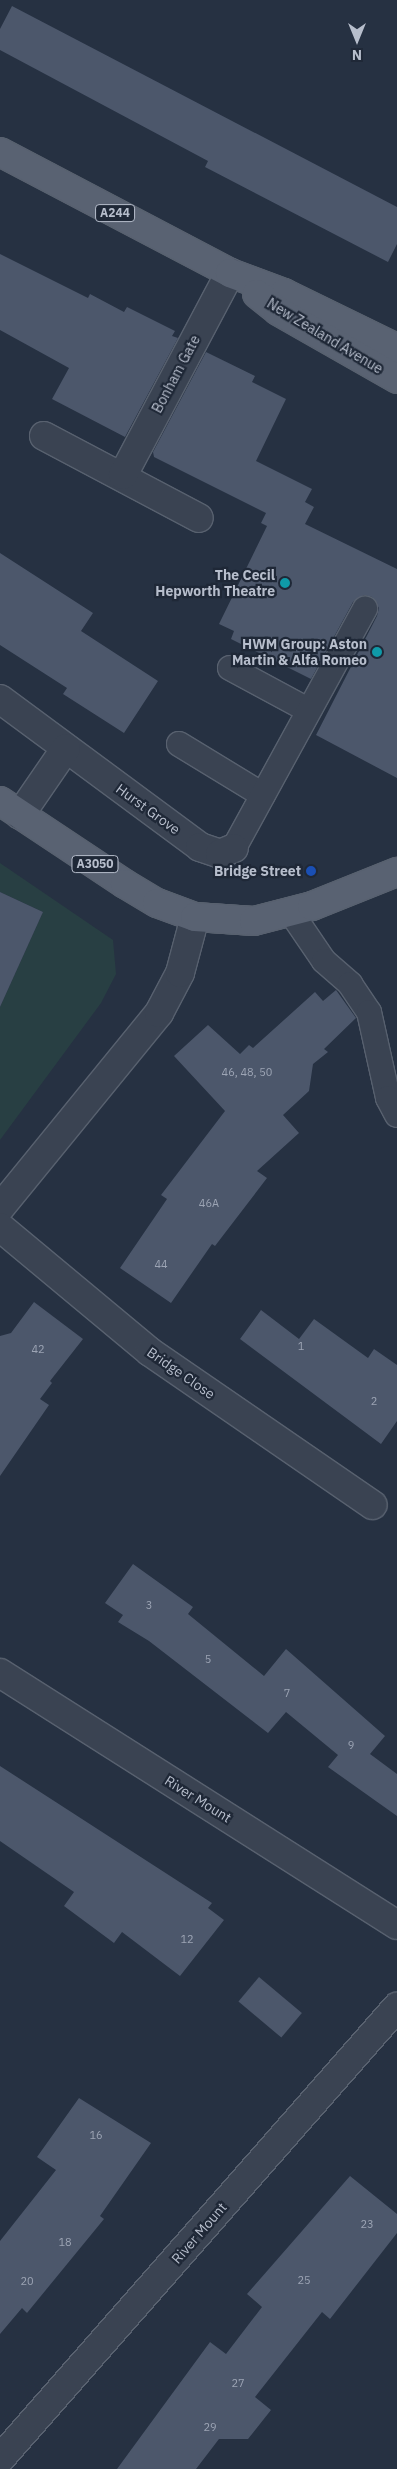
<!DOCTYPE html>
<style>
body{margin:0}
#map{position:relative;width:397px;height:2469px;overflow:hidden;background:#263142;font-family:"IBM Plex Sans",sans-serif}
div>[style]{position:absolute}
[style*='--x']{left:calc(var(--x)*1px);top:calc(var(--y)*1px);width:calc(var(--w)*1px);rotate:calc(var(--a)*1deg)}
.green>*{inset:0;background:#283f43}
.building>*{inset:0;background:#4c576b;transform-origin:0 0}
.roads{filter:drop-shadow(1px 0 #58616f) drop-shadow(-1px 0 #58616f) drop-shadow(0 1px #58616f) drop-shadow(0 -1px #58616f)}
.lane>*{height:24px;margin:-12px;padding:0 12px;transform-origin:12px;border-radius:12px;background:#3a4352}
.street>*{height:28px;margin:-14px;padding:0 14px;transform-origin:14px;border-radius:14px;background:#3a4352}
.primary>*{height:28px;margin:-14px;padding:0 14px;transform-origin:14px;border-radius:14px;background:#596272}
.dots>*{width:14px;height:14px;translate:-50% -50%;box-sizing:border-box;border:2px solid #1f2837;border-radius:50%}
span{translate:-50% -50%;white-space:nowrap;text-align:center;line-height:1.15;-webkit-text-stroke:4.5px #1f2837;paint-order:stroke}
.number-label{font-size:11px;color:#9ca4b4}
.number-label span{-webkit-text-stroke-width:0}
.shield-label span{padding:1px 4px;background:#1f2837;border:1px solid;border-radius:4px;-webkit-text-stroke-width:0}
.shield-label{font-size:12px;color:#b7becc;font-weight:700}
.street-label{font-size:14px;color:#b7becc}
.poi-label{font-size:14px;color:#b7becc;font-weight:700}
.right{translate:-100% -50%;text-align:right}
.north{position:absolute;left:332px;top:15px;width:50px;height:50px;-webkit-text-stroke:4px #1f2837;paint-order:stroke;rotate:180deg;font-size:14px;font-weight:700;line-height:20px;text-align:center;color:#b7becc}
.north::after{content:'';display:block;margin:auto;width:18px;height:22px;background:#b7becc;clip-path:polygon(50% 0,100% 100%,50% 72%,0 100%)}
</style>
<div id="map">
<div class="green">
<i style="clip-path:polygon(0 863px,113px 940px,116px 974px,101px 1003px,0 1140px,0 1007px,43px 912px,0 892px)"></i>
</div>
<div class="building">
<i style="clip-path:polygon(12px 6px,397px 207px,397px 244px,388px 262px,205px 167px,208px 161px,0 50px,0 29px)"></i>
<i style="clip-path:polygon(0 254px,88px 298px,90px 294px,124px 312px,127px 307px,175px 331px,172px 336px,178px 338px,125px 437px,52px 399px,69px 368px,0 330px)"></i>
<i style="clip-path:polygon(206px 352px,255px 376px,252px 382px,286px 399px,256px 461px,312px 489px,305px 502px,314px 507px,305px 524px,397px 569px,397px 778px,316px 735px,377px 616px,379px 608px,372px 597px,364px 595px,353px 602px,311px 679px,231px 639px,234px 631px,219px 624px,267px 526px,261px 523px,266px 513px,154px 457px,153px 452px)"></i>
<i style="clip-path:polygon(0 553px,93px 613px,81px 631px,158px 681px,124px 733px,63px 694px,67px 688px,0 645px)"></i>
<i style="clip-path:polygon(0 892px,43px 912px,0 1007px)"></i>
<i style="clip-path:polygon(336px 990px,356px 1018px,324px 1049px,328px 1052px,313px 1064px,309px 1091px,283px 1115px,299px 1133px,257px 1171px,267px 1178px,215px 1246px,212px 1244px,171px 1303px,120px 1268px,167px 1199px,161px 1195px,225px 1111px,174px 1056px,208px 1025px,240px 1054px,249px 1045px,253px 1048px,315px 992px,323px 1001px)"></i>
<i style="clip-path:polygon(34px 1302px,83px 1339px,50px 1381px,52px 1383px,40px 1399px,49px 1405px,0 1476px,0 1336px,11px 1333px)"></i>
<i style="clip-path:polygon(261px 1310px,299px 1339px,314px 1319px,368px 1358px,374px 1349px,397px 1365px,397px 1421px,381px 1444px,240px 1339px)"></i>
<i style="clip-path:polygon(133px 1564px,193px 1607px,188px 1614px,264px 1676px,286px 1649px,385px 1736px,370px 1754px,397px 1774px,397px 1816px,328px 1767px,338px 1755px,286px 1712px,268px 1733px,149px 1641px,118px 1622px,123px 1615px,105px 1603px)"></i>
<i style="clip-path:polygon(0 1766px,212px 1903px,208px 1908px,224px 1920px,180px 1976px,122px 1932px,114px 1943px,64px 1906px,74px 1892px,0 1841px)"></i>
<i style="left:259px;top:1977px;width:56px;height:32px;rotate:40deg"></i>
<i style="clip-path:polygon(79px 2098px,151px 2143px,100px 2216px,104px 2219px,27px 2313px,22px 2308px,0 2334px,0 2241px,56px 2170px,37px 2157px)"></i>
<i style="clip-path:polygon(350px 2176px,397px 2214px,397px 2233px,330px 2319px,322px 2312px,255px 2397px,271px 2410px,248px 2439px,219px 2439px,196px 2469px,117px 2469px,210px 2342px,226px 2354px,262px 2307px,247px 2294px)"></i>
</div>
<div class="roads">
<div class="lane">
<i style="--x:230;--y:668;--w:89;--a:28.3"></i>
<i style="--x:179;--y:744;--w:98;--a:31.3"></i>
<i style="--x:234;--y:848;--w:273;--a:-61.3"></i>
<i style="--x:290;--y:911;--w:60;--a:55.8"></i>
<i style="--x:324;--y:961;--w:35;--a:41"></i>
<i style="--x:350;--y:984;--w:34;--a:56"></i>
<i style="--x:369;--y:1012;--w:88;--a:77.5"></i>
<i style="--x:388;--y:1098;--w:19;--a:62"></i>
</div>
<div class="street">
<i style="--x:44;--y:436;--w:175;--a:27.9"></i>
<i style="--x:123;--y:475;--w:229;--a:-62.1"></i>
<i style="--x:0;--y:699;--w:249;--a:36.5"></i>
<i style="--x:200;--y:847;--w:21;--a:19"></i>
<i style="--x:220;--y:854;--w:15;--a:-23"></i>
<i style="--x:20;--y:815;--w:81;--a:-55.5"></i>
<i style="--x:0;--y:1208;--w:252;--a:-50.8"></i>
<i style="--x:159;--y:1013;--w:45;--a:-62.3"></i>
<i style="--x:180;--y:973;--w:58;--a:-75"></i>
<i style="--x:0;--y:1227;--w:195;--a:39.8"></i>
<i style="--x:150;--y:1352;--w:270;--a:34.5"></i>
<i style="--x:0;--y:1673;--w:470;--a:32.4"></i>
<i style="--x:0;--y:2459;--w:602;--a:-48.71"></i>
</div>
<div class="primary">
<i style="--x:0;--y:152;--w:260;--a:27.7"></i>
<i style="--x:230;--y:273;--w:58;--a:20.3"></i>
<i style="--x:284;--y:293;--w:126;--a:26"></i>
<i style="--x:257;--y:294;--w:27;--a:39"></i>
<i style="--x:278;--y:311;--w:137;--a:29.7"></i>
<i style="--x:0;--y:801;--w:150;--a:33.6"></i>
<i style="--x:125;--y:884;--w:37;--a:31"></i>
<i style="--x:157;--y:903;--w:40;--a:20.2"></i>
<i style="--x:195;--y:917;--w:59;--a:3.9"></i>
<i style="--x:254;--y:921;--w:60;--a:-14.5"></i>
<i style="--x:312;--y:906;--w:92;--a:-21.8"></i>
</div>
</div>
<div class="dots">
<i style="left:285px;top:583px;background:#0f9aa8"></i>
<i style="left:377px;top:652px;background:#0f9aa8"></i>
<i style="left:311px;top:871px;background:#1a4fb4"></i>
</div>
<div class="number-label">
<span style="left:247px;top:1072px">46, 48, 50</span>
<span style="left:209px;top:1203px">46A</span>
<span style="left:161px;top:1264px">44</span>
<span style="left:301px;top:1346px">1</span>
<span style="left:38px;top:1349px">42</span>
<span style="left:374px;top:1401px">2</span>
<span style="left:149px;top:1605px">3</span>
<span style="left:208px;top:1659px">5</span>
<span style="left:287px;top:1693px">7</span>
<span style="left:351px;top:1745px">9</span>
<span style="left:187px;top:1939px">12</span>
<span style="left:96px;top:2135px">16</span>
<span style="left:367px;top:2224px">23</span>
<span style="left:65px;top:2242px">18</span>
<span style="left:304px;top:2280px">25</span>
<span style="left:27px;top:2281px">20</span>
<span style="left:238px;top:2383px">27</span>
<span style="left:210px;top:2427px">29</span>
</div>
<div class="shield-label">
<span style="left:115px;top:213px">A244</span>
<span style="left:95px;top:864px">A3050</span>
</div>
<div class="street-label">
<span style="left:325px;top:336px;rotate:31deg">New Zealand Avenue</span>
<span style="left:176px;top:374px;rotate:-62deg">Bonham Gate</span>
<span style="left:148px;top:809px;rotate:36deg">Hurst Grove</span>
<span style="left:181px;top:1373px;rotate:35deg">Bridge Close</span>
<span style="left:198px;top:1799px;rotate:32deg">River Mount</span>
<span style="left:199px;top:2233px;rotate:-49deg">River Mount</span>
</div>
<div class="poi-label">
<span class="right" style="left:275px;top:583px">The Cecil<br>Hepworth Theatre</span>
<span class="right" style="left:367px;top:652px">HWM Group: Aston<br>Martin &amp; Alfa Romeo</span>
<span class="right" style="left:301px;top:871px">Bridge Street</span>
</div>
<div class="north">N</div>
</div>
